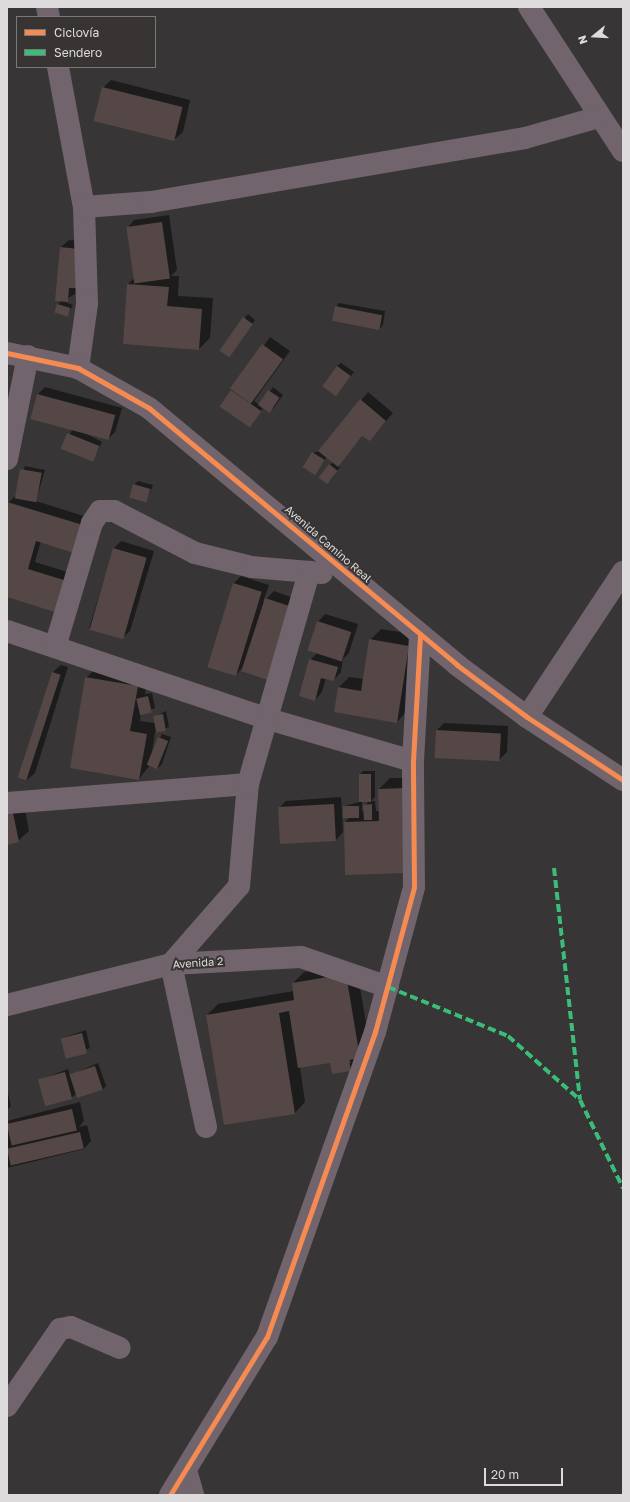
<!DOCTYPE html>
<meta charset="utf-8">
<style>
body{margin:0}
#map{position:relative;width:630px;height:1502px;overflow:hidden;background:#373535;font-family:"Golos Text",sans-serif}
div>[style]{position:absolute}
[style*='--x']{left:calc(var(--x)*1px);top:calc(var(--y)*1px);width:calc(var(--w)*1px);rotate:calc(var(--a)*1deg)}
.shadow>*{inset:0;background:#0007}
.building>*{inset:0;background:#544746;transform-origin:0 0}
.minor>*{height:22px;margin:-11px;padding:0 11px;transform-origin:11px;border-radius:11px;background:#71646c}
.quiet>*{height:4px;margin-top:-2px;transform-origin:0;background:repeating-linear-gradient(90deg,#3abd76 0 8px,transparent 0 12px)}
.cycleway>*{height:5px;margin:-2.5px;padding:0 2.5px;transform-origin:2.5px;border-radius:2.5px;background:#f68b52}
span{translate:-50% -50%;white-space:nowrap;text-align:center;line-height:1.15;-webkit-text-stroke:4px #383434;paint-order:stroke}
.street-label{font-size:11px;color:#dedbdc}
.frame{position:absolute;inset:0;border:8px solid #dedbdc;pointer-events:none}
.legend{position:absolute;left:16px;top:16px;width:140px;height:52px;box-sizing:border-box;background:#383434;border:1px solid #7a7777;margin:0;padding:5px 7px;list-style:none;font-size:12px;color:#dedbdc}
.legend li{display:flex;align-items:center;gap:8px;height:20px}
.legend b{width:20px;border:1px solid #7a7777}
.north{position:absolute;left:574px;top:16px;width:40px;height:40px;-webkit-text-stroke:3px #383434;paint-order:stroke;rotate:252deg;font-size:11px;font-weight:700;line-height:16px;text-align:center;color:#dedbdc}
.north::after{content:'';display:block;margin:auto;width:14px;height:18px;background:#dedbdc;clip-path:polygon(50% 0,100% 100%,50% 72%,0 100%)}
.scale{position:absolute;left:484px;top:1468px;width:79px;height:18px;box-sizing:border-box;border:2px solid #dedbdc;border-top:0;padding-left:5px;font-size:12px;line-height:14px;white-space:nowrap;color:#dedbdc;-webkit-text-stroke:3px #383434;paint-order:stroke}
</style>
<div id="map">
<div class="shadow">
<i style="clip-path:polygon(111px 80px,190px 100px,183px 132px,175px 139px,103px 88px)"></i>
<i style="clip-path:polygon(169px 215px,177px 270px,171px 276px,179px 276px,178px 296px,213px 298px,210px 338px,199px 349px,128px 284px,134px 278px,127px 228px,134px 220px)"></i>
<i style="clip-path:polygon(69px 240px,86px 241px,75px 294px,63px 301px,73px 305px,67px 316px,58px 304px,62px 300px,56px 300px,61px 247px)"></i>
<i style="clip-path:polygon(339px 303px,385px 311px,383px 325px,379px 329px,336px 307px)"></i>
<i style="clip-path:polygon(248px 314px,255px 320px,231px 352px,220px 350px)"></i>
<i style="clip-path:polygon(270px 337px,290px 351px,254px 401px,260px 405px,273px 387px,283px 395px,273px 409px,263px 408px,249px 426px,231px 391px)"></i>
<i style="clip-path:polygon(341px 363px,354px 372px,336px 395px,337px 366px)"></i>
<i style="clip-path:polygon(45px 387px,122px 408px,115px 432px,108px 439px,83px 432px,102px 442px,92px 461px,62px 448px,72px 430px,38px 394px)"></i>
<i style="clip-path:polygon(368px 392px,393px 413px,370px 440px,363px 435px,338px 465px,340px 467px,331px 480px,330px 465px,333px 462px,327px 457px,314px 475px,313px 453px,319px 451px)"></i>
<i style="clip-path:polygon(25px 466px,45px 470px,36px 501px,90px 518px,81px 544px,41px 541px,35px 562px,74px 574px,65px 604px,7px 596px,7px 504px,16px 495px)"></i>
<i style="clip-path:polygon(138px 481px,153px 485px,146px 501px,134px 485px)"></i>
<i style="clip-path:polygon(121px 541px,154px 551px,130px 631px,122px 638px,89px 628px,114px 548px)"></i>
<i style="clip-path:polygon(241px 576px,269px 585px,263px 602px,274px 591px,299px 600px,236px 675px,233px 584px)"></i>
<i style="clip-path:polygon(325px 614px,358px 624px,349px 653px,343px 659px,341px 672px,334px 680px,326px 678px,322px 692px,315px 700px,310px 660px,317px 653px,318px 622px)"></i>
<i style="clip-path:polygon(381px 629px,419px 635px,407px 711px,397px 722px,338px 688px,349px 677px,364px 679px,370px 640px)"></i>
<i style="clip-path:polygon(61px 665px,68px 667px,35px 773px,27px 780px,20px 778px,53px 672px)"></i>
<i style="clip-path:polygon(97px 667px,148px 676px,145px 694px,152px 693px,155px 708px,141px 714px,140px 721px,155px 723px,154px 717px,166px 711px,169px 727px,155px 732px,152px 753px,162px 734px,171px 737px,162px 764px,158px 768px,150px 765px,139px 779px,86px 678px)"></i>
<i style="clip-path:polygon(444px 723px,508px 726px,507px 752px,499px 760px,437px 730px)"></i>
<i style="clip-path:polygon(evenodd,363px 771px,375px 771px,375px 797px,371px 801px,375px 801px,376px 811px,379px 811px,379px 789px,390px 778px,417px 778px,419px 862px,345px 822px,350px 817px,344px 806px,360px 802px,360px 775px,363px 771px,362px 801px,368px 801px,364px 811px,362px 811px,362px 801px)"></i>
<i style="clip-path:polygon(341px 797px,343px 832px,336px 840px,279px 808px,286px 801px)"></i>
<i style="clip-path:polygon(23px 798px,29px 831px,18px 841px,7px 844px,7px 801px)"></i>
<i style="clip-path:polygon(evenodd,356px 964px,370px 1046px,351px 1070px,331px 1062px,300px 1067px,305px 1102px,295px 1113px,207px 1015px,218px 1004px,294px 991px,293px 983px,304px 972px,356px 964px,347px 1055px,349px 1055px,351px 1063px,349px 1063px,347px 1055px)"></i>
<i style="clip-path:polygon(86px 1030px,90px 1048px,67px 1057px,62px 1038px)"></i>
<i style="clip-path:polygon(98px 1063px,106px 1086px,102px 1090px,77px 1093px,71px 1098px,39px 1080px,68px 1069px,70px 1075px)"></i>
<i style="clip-path:polygon(8px 1093px,11px 1106px,7px 1110px,7px 1094px)"></i>
<i style="clip-path:polygon(80px 1102px,84px 1121px,79px 1127px,87px 1125px,91px 1141px,84px 1149px,7px 1168px,7px 1121px)"></i>
</div>
<div class="building">
<i style="left:102px;top:87px;width:83px;height:35px;rotate:14deg"></i>
<i style="left:162px;top:222px;width:57px;height:36px;rotate:82deg"></i>
<i style="clip-path:polygon(60px 247px,79px 249px,76px 288px,69px 288px,68px 302px,55px 301px)"></i>
<i style="clip-path:polygon(127px 284px,169px 287px,167px 306px,202px 309px,199px 350px,123px 344px)"></i>
<i style="left:57px;top:304px;width:14px;height:9px;rotate:17deg"></i>
<i style="left:335px;top:306px;width:48px;height:15px;rotate:11deg"></i>
<i style="left:243px;top:317px;width:12px;height:41px;rotate:35deg"></i>
<i style="left:262px;top:344px;width:26px;height:55px;rotate:36deg"></i>
<i style="left:337px;top:366px;width:17px;height:25px;rotate:36deg"></i>
<i style="left:231px;top:390px;width:37px;height:20px;rotate:35deg"></i>
<i style="left:268px;top:390px;width:14px;height:18px;rotate:34deg"></i>
<i style="left:37px;top:394px;width:81px;height:26px;rotate:15deg"></i>
<i style="clip-path:polygon(360px 399px,386px 421px,370px 441px,362px 436px,338px 467px,318px 451px)"></i>
<i style="left:67px;top:433px;width:35px;height:17px;rotate:22deg"></i>
<i style="left:312px;top:452px;width:15px;height:18px;rotate:32deg"></i>
<i style="left:329px;top:464px;width:11px;height:17px;rotate:38deg"></i>
<i style="left:20px;top:469px;width:22px;height:30px;rotate:10deg"></i>
<i style="left:133px;top:484px;width:18px;height:14px;rotate:16deg"></i>
<i style="clip-path:polygon(7px 502px,83px 525px,74px 553px,36px 541px,28px 569px,67px 581px,58px 613px,7px 597px)"></i>
<i style="left:113px;top:548px;width:35px;height:85px;rotate:16deg"></i>
<i style="left:233px;top:583px;width:30px;height:88px;rotate:17deg"></i>
<i style="left:265px;top:598px;width:28px;height:77px;rotate:18deg"></i>
<i style="left:317px;top:621px;width:36px;height:31px;rotate:18deg"></i>
<i style="clip-path:polygon(369px 639px,409px 646px,397px 723px,334px 712px,338px 687px,361px 691px)"></i>
<i style="clip-path:polygon(309px 659px,338px 667px,334px 681px,321px 678px,315px 701px,299px 696px)"></i>
<i style="left:52px;top:672px;width:9px;height:111px;rotate:18deg"></i>
<i style="clip-path:polygon(85px 677px,138px 686px,130px 731px,147px 734px,139px 780px,70px 768px)"></i>
<i style="left:148px;top:696px;width:17px;height:12px;rotate:77deg"></i>
<i style="left:163px;top:714px;width:17px;height:10px;rotate:80deg"></i>
<i style="left:436px;top:730px;width:65px;height:28px;rotate:3deg"></i>
<i style="left:158px;top:737px;width:11px;height:30px;rotate:22deg"></i>
<i style="left:359px;top:774px;width:12px;height:28px"></i>
<i style="clip-path:polygon(406px 788px,408px 873px,345px 875px,344px 822px,379px 821px,378px 789px)"></i>
<i style="left:334px;top:804px;width:37px;height:56px;rotate:87deg"></i>
<i style="clip-path:polygon(372px 804px,372px 820px,364px 820px,363px 805px)"></i>
<i style="left:343px;top:806px;width:16px;height:12px"></i>
<i style="clip-path:polygon(12px 808px,19px 842px,7px 845px,7px 809px)"></i>
<i style="clip-path:polygon(346px 974px,360px 1058px,349px 1060px,351px 1071px,332px 1074px,330px 1063px,298px 1068px,289px 1011px,279px 1013px,295px 1114px,224px 1125px,206px 1015px,294px 1000px,292px 983px)"></i>
<i style="left:82px;top:1033px;width:21px;height:22px;rotate:76deg"></i>
<i style="left:95px;top:1066px;width:25px;height:27px;rotate:72deg"></i>
<i style="left:65px;top:1072px;width:28px;height:28px;rotate:75deg"></i>
<i style="left:72px;top:1109px;width:22px;height:67px;rotate:77deg"></i>
<i style="left:80px;top:1132px;width:17px;height:75px;rotate:77deg"></i>
</div>
<div class="minor">
<i style="--x:47;--y:7;--w:10;--a:79"></i>
<i style="--x:529;--y:7;--w:172;--a:56.9"></i>
<i style="--x:58;--y:67;--w:142;--a:79.5"></i>
<i style="--x:84;--y:207;--w:97;--a:88.2"></i>
<i style="--x:87;--y:304;--w:65;--a:98"></i>
<i style="--x:84;--y:207;--w:67;--a:-4.3"></i>
<i style="--x:151;--y:202;--w:379;--a:-9.7"></i>
<i style="--x:525;--y:138;--w:77;--a:-15.8"></i>
<i style="--x:7;--y:353;--w:73;--a:11.9"></i>
<i style="--x:78;--y:368;--w:81;--a:29.4"></i>
<i style="--x:149;--y:408;--w:401;--a:39.8"></i>
<i style="--x:457;--y:665;--w:87;--a:36.6"></i>
<i style="--x:527;--y:717;--w:115;--a:33.3"></i>
<i style="--x:7;--y:459;--w:105;--a:-78.5"></i>
<i style="--x:7;--y:631;--w:275;--a:18.6"></i>
<i style="--x:268;--y:719;--w:151;--a:16.2"></i>
<i style="--x:55;--y:647;--w:129;--a:-73.4"></i>
<i style="--x:92;--y:523;--w:14;--a:-56"></i>
<i style="--x:100;--y:511;--w:14;--a:0"></i>
<i style="--x:114;--y:511;--w:91;--a:27.4"></i>
<i style="--x:195;--y:553;--w:59;--a:13.8"></i>
<i style="--x:252;--y:567;--w:70;--a:4.9"></i>
<i style="--x:527;--y:717;--w:174;--a:-56.5"></i>
<i style="--x:7;--y:803;--w:242;--a:-4.5"></i>
<i style="--x:7;--y:1005;--w:169;--a:-14"></i>
<i style="--x:171;--y:964;--w:130;--a:-3.1"></i>
<i style="--x:301;--y:957;--w:92;--a:19"></i>
<i style="--x:206;--y:1127;--w:167;--a:-102.1"></i>
<i style="--x:171;--y:964;--w:103;--a:-48.9"></i>
<i style="--x:239;--y:886;--w:102;--a:-85"></i>
<i style="--x:248;--y:784;--w:221;--a:-73.9"></i>
<i style="--x:7;--y:1406;--w:93;--a:-55.5"></i>
<i style="--x:60;--y:1329;--w:11;--a:-10"></i>
<i style="--x:71;--y:1327;--w:53;--a:23.2"></i>
<i style="--x:186;--y:1470;--w:26;--a:74"></i>
<i style="--x:170;--y:1495;--w:185;--a:-58.5"></i>
<i style="--x:267;--y:1337;--w:324;--a:-70.5"></i>
<i style="--x:375;--y:1032;--w:150;--a:-74.9"></i>
<i style="--x:414;--y:887;--w:126;--a:-90.5"></i>
<i style="--x:413;--y:761;--w:127;--a:-86.8"></i>
</div>
<div class="quiet">
<i style="--x:554;--y:868;--w:233;--a:83.6"></i>
<i style="--x:580;--y:1100;--w:98;--a:64"></i>
<i style="--x:388;--y:987;--w:130;--a:22.2"></i>
<i style="--x:508;--y:1036;--w:96;--a:41.6"></i>
</div>
<div class="cycleway">
<i style="--x:7;--y:353;--w:73;--a:11.9"></i>
<i style="--x:78;--y:368;--w:81;--a:29.4"></i>
<i style="--x:149;--y:408;--w:401;--a:39.8"></i>
<i style="--x:457;--y:665;--w:87;--a:36.6"></i>
<i style="--x:527;--y:717;--w:115;--a:33.3"></i>
<i style="--x:170;--y:1495;--w:185;--a:-58.5"></i>
<i style="--x:267;--y:1337;--w:324;--a:-70.5"></i>
<i style="--x:375;--y:1032;--w:150;--a:-74.9"></i>
<i style="--x:414;--y:887;--w:126;--a:-90.5"></i>
<i style="--x:413;--y:761;--w:127;--a:-86.8"></i>
</div>
<div class="street-label">
<span style="left:328px;top:544px;rotate:41deg">Avenida Camino Real</span>
<span style="left:198px;top:963px;rotate:-4deg">Avenida 2</span>
</div>
<div class="frame"></div>
<ul class="legend">
<li><b style="height:5px;background:#f68b52"></b>Ciclovía</li>
<li><b style="height:5px;background:#3abd76"></b>Sendero</li>
</ul>
<div class="north">N</div>
<div class="scale">20 m</div>
</div>
